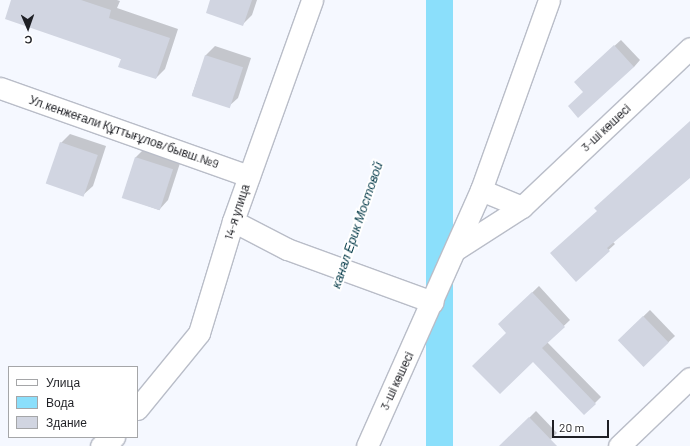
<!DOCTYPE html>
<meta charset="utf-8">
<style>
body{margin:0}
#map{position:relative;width:690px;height:446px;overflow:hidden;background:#f5f8ff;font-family:Barlow,sans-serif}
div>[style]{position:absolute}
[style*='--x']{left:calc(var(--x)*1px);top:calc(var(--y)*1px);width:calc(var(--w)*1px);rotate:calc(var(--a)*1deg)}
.water>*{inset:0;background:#8bdffb;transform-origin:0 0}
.shadow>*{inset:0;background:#0003}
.building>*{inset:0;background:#d1d5e1;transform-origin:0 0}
.roads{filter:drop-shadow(1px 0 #b9bdc8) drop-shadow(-1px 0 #b9bdc8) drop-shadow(0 1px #b9bdc8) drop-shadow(0 -1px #b9bdc8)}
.minor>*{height:21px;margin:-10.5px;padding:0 10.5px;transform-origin:10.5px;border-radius:10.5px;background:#fff}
span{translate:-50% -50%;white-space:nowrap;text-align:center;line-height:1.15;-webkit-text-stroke:4px #fff;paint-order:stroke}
.street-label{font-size:12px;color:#1f2025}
.water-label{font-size:13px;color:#053b49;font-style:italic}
.legend{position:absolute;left:8px;top:366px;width:130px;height:72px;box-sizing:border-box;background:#fff;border:1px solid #a5a6a8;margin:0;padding:5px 7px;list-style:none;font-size:12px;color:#1f2025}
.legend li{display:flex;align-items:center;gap:8px;height:20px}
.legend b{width:20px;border:1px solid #a5a6a8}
.north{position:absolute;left:8px;top:8px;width:40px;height:40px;-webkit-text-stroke:3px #fff;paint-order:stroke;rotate:178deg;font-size:11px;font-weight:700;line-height:16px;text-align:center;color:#1f2025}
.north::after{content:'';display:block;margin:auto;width:14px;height:18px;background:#1f2025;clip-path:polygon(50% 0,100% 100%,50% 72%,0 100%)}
.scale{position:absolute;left:552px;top:420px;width:57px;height:18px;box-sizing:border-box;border:2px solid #1f2025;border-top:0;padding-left:5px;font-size:12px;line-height:14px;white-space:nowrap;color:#1f2025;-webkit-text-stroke:3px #fff;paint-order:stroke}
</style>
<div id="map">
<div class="water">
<i style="left:426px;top:0;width:27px;height:475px"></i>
</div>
<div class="shadow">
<i style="clip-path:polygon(12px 0,117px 0,120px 1px,117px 8px,178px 29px,165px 69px,156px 78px)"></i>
<i style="clip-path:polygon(211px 0,257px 0,252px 15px,243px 24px)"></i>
<i style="clip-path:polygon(621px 40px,640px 60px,634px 67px,582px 75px)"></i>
<i style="clip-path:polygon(215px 46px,251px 58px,238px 98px,228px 107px,192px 95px,206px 55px)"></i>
<i style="clip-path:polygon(690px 122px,690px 176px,613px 242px,615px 244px,576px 280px,598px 211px)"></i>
<i style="clip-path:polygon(70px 134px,106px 146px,93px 186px,83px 195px,61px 143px)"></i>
<i style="clip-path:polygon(145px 148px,181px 160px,168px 200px,159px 210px,123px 197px,136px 157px)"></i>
<i style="clip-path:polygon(539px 286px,570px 320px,547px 342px,601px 397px,584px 414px,507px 333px,506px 318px)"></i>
<i style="clip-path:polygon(650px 310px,675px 336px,643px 366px,625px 334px)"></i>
<i style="clip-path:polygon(536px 411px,557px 433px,544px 446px,501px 446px)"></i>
</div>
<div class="building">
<i style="clip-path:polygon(11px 0,81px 0,111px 10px,109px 18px,170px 38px,156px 79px,118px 67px,121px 59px,5px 19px)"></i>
<i style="clip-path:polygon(210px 0,252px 0,243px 26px,206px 13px)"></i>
<i style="clip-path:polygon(614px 45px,634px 67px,578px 118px,568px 106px,583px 92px,574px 82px)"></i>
<i style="left:205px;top:55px;width:40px;height:43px;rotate:18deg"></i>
<i style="clip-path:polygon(690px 121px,690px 178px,607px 248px,610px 251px,576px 282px,550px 253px,597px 211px,594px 208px)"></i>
<i style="left:60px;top:142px;width:40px;height:44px;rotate:19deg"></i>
<i style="left:135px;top:157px;width:40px;height:43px;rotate:18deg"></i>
<i style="clip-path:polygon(532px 292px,565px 327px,542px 348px,596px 404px,584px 415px,533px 362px,500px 394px,472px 366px,506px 333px,498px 324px)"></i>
<i style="left:643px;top:316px;width:37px;height:35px;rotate:46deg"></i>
<i style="clip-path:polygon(529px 417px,557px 446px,499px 446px)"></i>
</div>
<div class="roads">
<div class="minor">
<i style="--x:0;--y:88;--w:264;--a:19.5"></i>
<i style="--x:481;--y:190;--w:44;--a:22.5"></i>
<i style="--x:233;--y:221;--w:61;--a:27.4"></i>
<i style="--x:287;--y:249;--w:155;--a:20"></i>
<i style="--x:455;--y:250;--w:80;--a:-32.7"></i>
<i style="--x:522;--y:207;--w:231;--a:-43.4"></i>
<i style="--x:137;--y:409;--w:98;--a:-50.8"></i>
<i style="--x:199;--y:333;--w:117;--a:-73.1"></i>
<i style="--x:233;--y:221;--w:235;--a:-70.3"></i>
<i style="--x:101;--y:446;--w:16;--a:-35"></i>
<i style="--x:367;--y:446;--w:280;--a:-66"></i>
<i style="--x:481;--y:190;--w:202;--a:-70.3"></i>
<i style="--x:619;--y:446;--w:98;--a:-43.8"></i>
</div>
</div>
<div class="street-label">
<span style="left:606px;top:128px;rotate:-43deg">3-ші көшесі</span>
<span style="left:124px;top:132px;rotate:19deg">Ул.кенжеғали Құттығұлов/бывш.№9</span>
<span style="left:237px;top:212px;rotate:-72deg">14-я улица</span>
<span style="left:397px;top:381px;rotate:-65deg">3-ші көшесі</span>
</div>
<div class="water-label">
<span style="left:357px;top:225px;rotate:-71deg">канал Ерик Мостовой</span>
</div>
<ul class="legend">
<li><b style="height:5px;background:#fff"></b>Улица</li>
<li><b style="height:11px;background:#8bdffb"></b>Вода</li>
<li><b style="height:11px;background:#d1d5e1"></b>Здание</li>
</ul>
<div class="north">С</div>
<div class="scale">20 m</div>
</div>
